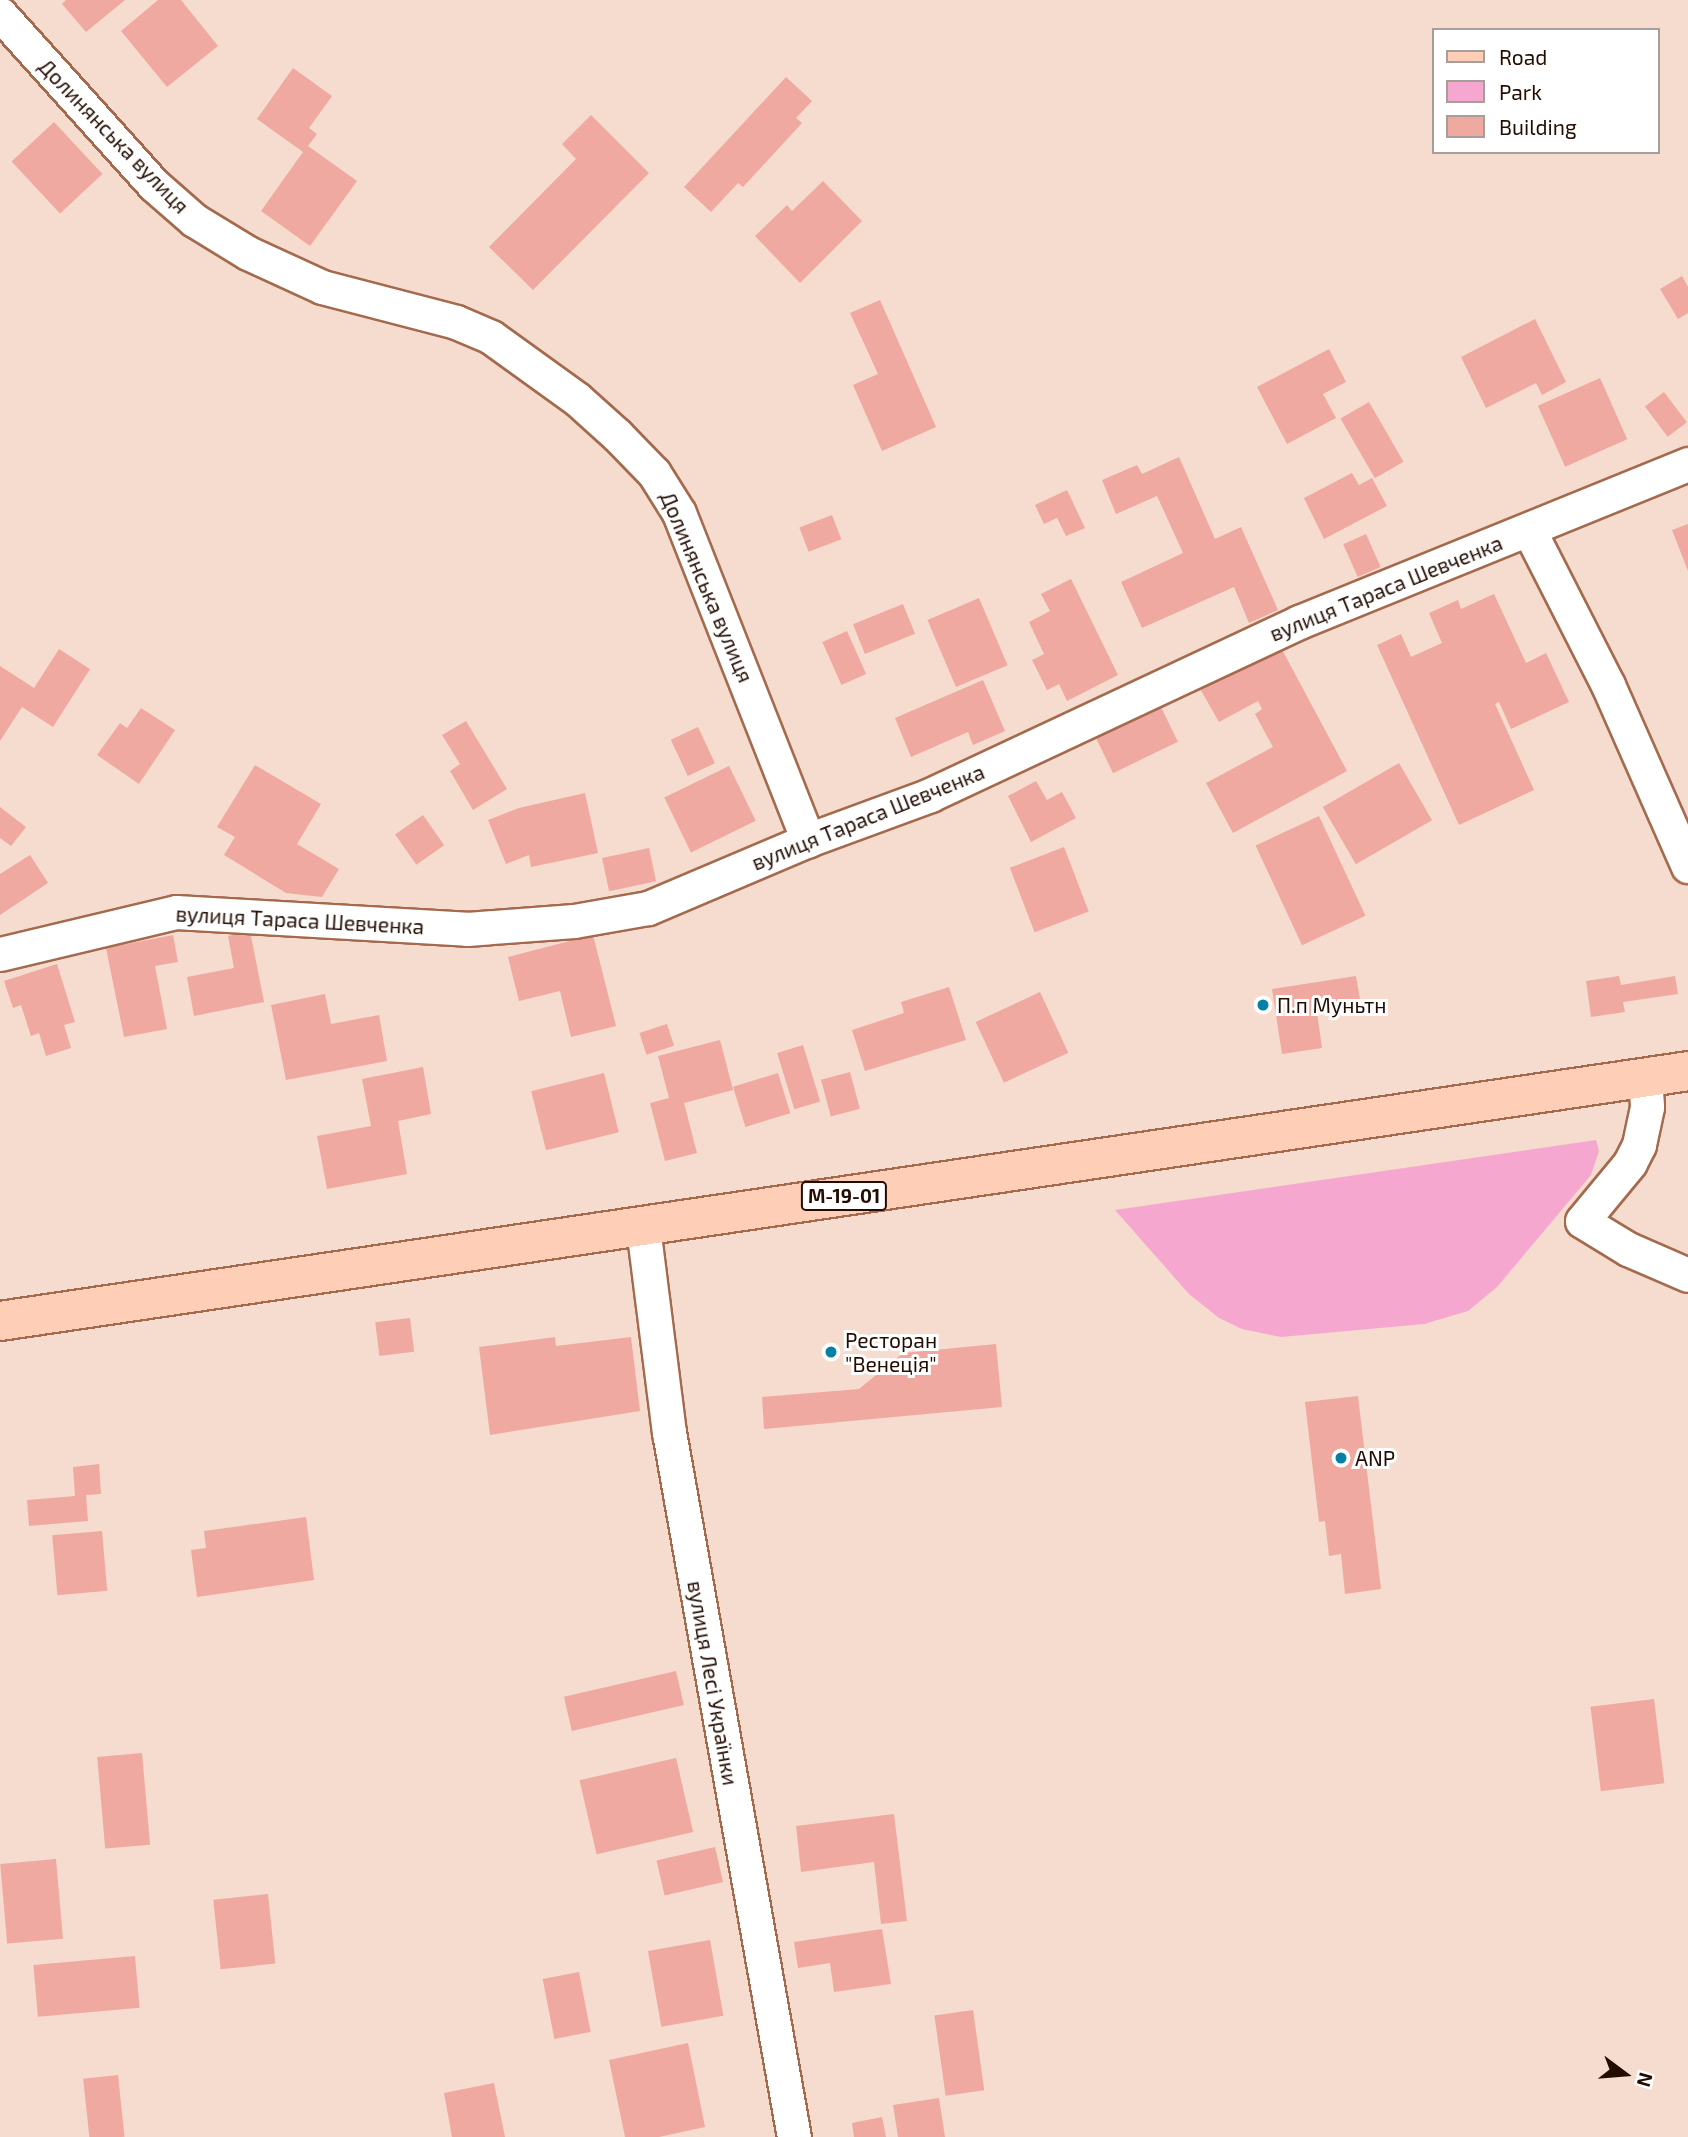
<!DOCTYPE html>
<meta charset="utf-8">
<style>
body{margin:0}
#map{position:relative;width:1688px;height:2137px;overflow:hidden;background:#f6dbcf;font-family:"Exo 2",sans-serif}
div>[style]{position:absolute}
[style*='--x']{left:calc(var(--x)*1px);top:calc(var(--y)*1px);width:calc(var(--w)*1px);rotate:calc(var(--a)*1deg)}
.green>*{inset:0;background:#f6a7d0}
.building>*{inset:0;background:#f0a9a0;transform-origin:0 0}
.roads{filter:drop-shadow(2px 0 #a46a4d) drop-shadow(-2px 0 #a46a4d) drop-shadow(0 2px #a46a4d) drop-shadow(0 -2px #a46a4d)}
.street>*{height:33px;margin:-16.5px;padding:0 16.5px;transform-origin:16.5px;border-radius:16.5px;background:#fff}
.primary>*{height:38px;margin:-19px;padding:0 19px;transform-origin:19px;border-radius:19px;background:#feceb6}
.dots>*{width:19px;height:19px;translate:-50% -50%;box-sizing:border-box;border:4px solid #fff;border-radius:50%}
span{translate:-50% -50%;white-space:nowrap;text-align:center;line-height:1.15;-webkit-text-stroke:6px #fff;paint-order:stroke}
.shield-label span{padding:2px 5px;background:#fff;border:2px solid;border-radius:5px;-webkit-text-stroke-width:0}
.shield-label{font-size:19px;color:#230d03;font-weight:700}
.street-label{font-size:21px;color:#230d03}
.poi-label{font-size:21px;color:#230d03}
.left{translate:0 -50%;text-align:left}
.legend{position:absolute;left:1432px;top:28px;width:228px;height:126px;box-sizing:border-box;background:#fff;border:2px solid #a79e9a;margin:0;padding:9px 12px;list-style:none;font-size:21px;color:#230d03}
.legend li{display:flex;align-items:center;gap:14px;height:35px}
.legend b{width:35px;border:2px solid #a79e9a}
.north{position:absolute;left:1590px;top:2039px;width:70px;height:70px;-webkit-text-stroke:5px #fff;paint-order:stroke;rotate:106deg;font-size:19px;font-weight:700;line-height:28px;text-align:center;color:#230d03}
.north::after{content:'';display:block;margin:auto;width:24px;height:32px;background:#230d03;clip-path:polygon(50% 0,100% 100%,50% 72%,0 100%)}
</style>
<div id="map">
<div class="green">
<i style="clip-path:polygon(1596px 1140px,1599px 1151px,1591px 1175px,1497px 1287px,1468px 1311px,1424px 1324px,1281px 1337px,1242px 1329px,1219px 1318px,1189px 1294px,1115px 1210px)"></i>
</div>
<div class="building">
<i style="clip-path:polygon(66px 0,125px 0,86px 32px,62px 4px)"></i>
<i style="clip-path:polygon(158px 0,181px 0,218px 46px,167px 87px,121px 31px)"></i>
<i style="clip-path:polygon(293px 68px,332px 96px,309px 128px,317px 134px,308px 146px,357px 181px,310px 246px,261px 211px,303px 152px,257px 119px)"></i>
<i style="clip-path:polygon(786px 77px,812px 101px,796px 118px,802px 123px,743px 187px,738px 183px,711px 212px,684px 187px)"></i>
<i style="clip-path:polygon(591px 115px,649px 173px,533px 290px,489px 247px,576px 159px,562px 144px)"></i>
<i style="left:54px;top:122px;width:71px;height:58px;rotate:47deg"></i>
<i style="clip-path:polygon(823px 181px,862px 221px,800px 283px,755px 236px,787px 205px,792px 211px)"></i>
<i style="clip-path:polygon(1682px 276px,1688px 287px,1688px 313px,1678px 319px,1660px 289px)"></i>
<i style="clip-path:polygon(880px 300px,936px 427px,882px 451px,853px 385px,878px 374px,850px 313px)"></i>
<i style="clip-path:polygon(1535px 319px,1566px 382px,1542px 395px,1536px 383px,1486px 408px,1461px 357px)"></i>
<i style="clip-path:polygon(1329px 349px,1346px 382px,1323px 394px,1336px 418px,1287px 444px,1257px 387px)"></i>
<i style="left:1600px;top:378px;width:67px;height:68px;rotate:66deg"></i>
<i style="left:1664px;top:392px;width:38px;height:24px;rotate:53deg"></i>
<i style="left:1369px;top:402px;width:69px;height:33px;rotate:60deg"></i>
<i style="clip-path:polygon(1179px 457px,1215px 539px,1241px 527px,1278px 610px,1249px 623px,1234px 587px,1142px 628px,1121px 582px,1183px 553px,1157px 496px,1116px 514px,1102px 480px,1137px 465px,1142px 474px)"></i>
<i style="clip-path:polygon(1352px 473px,1359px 485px,1372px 478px,1387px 506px,1324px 539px,1304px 498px)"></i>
<i style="clip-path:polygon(1067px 490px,1085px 528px,1066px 536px,1057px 518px,1044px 524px,1035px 505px)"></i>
<i style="left:832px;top:515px;width:26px;height:35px;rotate:69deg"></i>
<i style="clip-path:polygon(1688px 524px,1688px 571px,1672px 530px)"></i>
<i style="left:1366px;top:534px;width:36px;height:25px;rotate:66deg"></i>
<i style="clip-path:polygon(1071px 579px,1118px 675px,1067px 701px,1059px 684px,1047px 690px,1032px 660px,1044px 654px,1029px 622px,1050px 611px,1041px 594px)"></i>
<i style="clip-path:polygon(1494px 594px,1526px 663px,1546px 653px,1569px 702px,1511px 729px,1499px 702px,1495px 704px,1534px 790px,1459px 825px,1377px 645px,1401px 634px,1411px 657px,1442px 643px,1429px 613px,1458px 600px,1461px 609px)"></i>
<i style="left:979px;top:598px;width:73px;height:56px;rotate:67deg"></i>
<i style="left:903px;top:604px;width:32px;height:54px;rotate:68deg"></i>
<i style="left:847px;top:631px;width:47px;height:27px;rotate:66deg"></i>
<i style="clip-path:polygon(1279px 644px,1347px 771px,1233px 833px,1206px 783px,1273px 747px,1255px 714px,1262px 709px,1258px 701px,1219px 722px,1199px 687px)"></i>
<i style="clip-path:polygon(59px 649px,90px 669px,53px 727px,22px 707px,0 741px,0 666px,34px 688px)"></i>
<i style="clip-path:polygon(983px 680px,1005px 731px,973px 745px,968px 732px,911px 757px,895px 718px)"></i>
<i style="left:1159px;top:703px;width:43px;height:72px;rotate:64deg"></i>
<i style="clip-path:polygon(141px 708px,175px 730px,139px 784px,97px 755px,120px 723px,127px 728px)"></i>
<i style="clip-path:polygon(466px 721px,507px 789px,473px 810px,450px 771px,460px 764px,442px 735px)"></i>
<i style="left:698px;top:727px;width:40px;height:30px;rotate:65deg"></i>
<i style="left:1399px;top:763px;width:66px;height:88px;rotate:60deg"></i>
<i style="clip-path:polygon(255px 765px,321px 804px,297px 844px,339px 869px,322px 897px,286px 893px,224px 855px,235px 837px,217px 827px)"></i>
<i style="left:729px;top:766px;width:61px;height:72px;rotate:64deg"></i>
<i style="clip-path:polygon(1036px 781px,1047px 800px,1062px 792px,1076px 818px,1031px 842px,1008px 796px)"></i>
<i style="clip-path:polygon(585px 793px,598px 853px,531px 867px,529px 855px,506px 864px,488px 820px,519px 808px)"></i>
<i style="clip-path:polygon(0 807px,26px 827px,11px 846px,0 838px)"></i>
<i style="left:423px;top:815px;width:37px;height:34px;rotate:55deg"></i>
<i style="left:1319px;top:816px;width:110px;height:70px;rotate:65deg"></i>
<i style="left:1064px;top:847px;width:69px;height:58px;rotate:69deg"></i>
<i style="left:649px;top:848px;width:34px;height:48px;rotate:78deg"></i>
<i style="clip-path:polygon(30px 855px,48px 883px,0 915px,0 874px)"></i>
<i style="clip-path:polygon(250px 931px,264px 1002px,194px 1016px,187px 977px,234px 968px,228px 936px)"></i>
<i style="clip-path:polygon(173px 935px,178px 962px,155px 966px,167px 1029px,124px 1037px,106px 948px)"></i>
<i style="clip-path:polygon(593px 935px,616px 1026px,571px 1037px,560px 991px,519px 1001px,508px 957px)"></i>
<i style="clip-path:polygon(57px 964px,75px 1022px,64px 1025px,71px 1048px,46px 1056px,39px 1033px,31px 1036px,21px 1005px,13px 1008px,4px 981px)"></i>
<i style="clip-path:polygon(1356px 976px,1361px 1005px,1317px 1012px,1322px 1048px,1282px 1054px,1272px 989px)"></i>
<i style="clip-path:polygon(1619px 976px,1621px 985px,1675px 976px,1678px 994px,1623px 1002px,1625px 1012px,1591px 1017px,1586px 981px)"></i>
<i style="clip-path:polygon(949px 987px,966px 1040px,865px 1071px,852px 1030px,904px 1013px,901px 1002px)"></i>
<i style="left:1040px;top:992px;width:67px;height:71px;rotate:65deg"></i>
<i style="clip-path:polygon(325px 994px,331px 1024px,379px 1015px,387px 1061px,286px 1080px,271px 1005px)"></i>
<i style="left:667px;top:1024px;width:23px;height:29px;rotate:72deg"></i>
<i style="clip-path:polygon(720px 1040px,733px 1090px,684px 1103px,697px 1153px,665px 1161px,650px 1103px,669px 1098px,658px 1056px)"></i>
<i style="left:803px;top:1045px;width:59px;height:27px;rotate:73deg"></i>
<i style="clip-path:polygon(423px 1067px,431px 1114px,398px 1121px,407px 1174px,327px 1189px,317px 1136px,371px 1126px,362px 1079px)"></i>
<i style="left:850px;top:1072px;width:38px;height:30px;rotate:75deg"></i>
<i style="left:604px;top:1073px;width:61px;height:75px;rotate:76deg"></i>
<i style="left:778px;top:1073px;width:42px;height:47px;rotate:73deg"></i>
<i style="left:410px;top:1318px;width:34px;height:35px;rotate:83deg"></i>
<i style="clip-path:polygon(555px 1337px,556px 1346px,631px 1337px,640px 1411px,490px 1435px,479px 1347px)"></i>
<i style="clip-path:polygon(996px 1344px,1002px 1407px,764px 1429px,762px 1397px,859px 1389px,903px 1353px)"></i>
<i style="clip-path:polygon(1358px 1396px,1381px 1589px,1345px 1594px,1341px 1554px,1329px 1556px,1325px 1521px,1319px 1522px,1305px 1402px)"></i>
<i style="clip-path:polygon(99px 1464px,101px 1494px,86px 1495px,88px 1521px,29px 1526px,27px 1500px,75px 1496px,73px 1467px)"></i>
<i style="clip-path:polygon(306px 1517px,314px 1580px,197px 1597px,191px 1550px,206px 1548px,204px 1531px)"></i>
<i style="left:102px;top:1531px;width:60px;height:50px;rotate:85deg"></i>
<i style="left:676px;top:1671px;width:35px;height:115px;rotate:77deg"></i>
<i style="left:1654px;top:1699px;width:85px;height:64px;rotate:83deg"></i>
<i style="left:142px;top:1753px;width:92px;height:45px;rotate:85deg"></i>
<i style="left:676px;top:1758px;width:76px;height:99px;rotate:77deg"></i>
<i style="clip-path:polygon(894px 1814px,907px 1921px,881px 1924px,874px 1862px,801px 1872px,796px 1826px)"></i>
<i style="left:715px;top:1847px;width:36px;height:60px;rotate:77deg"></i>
<i style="left:56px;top:1859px;width:80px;height:56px;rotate:85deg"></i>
<i style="left:268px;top:1894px;width:70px;height:55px;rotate:84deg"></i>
<i style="clip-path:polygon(882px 1929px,891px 1984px,834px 1992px,830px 1963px,798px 1968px,794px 1942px)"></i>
<i style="left:710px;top:1940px;width:77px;height:63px;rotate:80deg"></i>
<i style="left:135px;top:1956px;width:52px;height:102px;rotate:85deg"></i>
<i style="left:579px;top:1972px;width:61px;height:37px;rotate:79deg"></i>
<i style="left:973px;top:2010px;width:81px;height:39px;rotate:82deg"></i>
<i style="clip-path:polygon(688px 2043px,705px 2127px,659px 2137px,625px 2137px,609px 2060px)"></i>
<i style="left:118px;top:2075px;width:62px;height:35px;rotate:84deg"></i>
<i style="clip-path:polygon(494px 2083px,505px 2137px,452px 2137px,444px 2093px)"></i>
<i style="clip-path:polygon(939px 2098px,945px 2137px,898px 2137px,893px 2105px)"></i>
<i style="clip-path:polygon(882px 2117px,886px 2137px,854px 2137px,852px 2123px)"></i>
</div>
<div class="roads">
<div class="street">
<i style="--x:0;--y:14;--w:230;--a:48"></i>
<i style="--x:154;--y:185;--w:53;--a:41.2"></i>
<i style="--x:194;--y:220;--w:63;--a:31.4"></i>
<i style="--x:248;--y:253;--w:81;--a:24.7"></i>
<i style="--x:322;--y:287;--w:138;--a:14.6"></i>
<i style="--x:456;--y:322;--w:38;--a:23"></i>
<i style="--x:491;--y:337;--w:106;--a:35.8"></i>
<i style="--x:577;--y:399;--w:54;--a:42"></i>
<i style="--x:617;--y:435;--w:53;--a:45.8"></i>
<i style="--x:654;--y:473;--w:47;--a:58"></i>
<i style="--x:679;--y:513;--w:352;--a:68.5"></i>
<i style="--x:1529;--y:530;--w:174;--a:63"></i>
<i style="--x:1608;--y:685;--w:198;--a:66.2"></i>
<i style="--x:0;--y:954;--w:181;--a:-13.4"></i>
<i style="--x:176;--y:912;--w:291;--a:3.3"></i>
<i style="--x:467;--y:929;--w:107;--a:-4.3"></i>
<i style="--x:574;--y:921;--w:75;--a:-10"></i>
<i style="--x:648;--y:908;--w:174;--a:-23"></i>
<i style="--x:808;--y:840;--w:130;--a:-20.2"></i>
<i style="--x:930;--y:795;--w:408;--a:-25.1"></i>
<i style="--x:1299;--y:622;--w:420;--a:-22.1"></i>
<i style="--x:1645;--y:1077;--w:30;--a:86"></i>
<i style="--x:1647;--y:1107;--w:39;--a:102"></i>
<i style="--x:1639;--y:1145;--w:20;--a:117"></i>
<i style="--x:1630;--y:1163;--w:75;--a:129.6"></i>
<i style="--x:1582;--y:1221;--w:54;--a:31.3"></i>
<i style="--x:1628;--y:1249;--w:65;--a:23.4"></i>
<i style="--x:643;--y:1227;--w:207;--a:82.8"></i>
<i style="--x:669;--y:1432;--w:716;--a:79.95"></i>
</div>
<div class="primary">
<i style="--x:0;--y:1321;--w:1706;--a:-8.42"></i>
</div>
</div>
<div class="dots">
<i style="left:1263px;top:1005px;background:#0480a6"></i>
<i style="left:831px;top:1352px;background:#0480a6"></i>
<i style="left:1341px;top:1458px;background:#0480a6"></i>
</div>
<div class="shield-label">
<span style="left:844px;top:1196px">М-19-01</span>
</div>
<div class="street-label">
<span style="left:114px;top:136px;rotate:46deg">Долинянська вулиця</span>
<span style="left:707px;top:587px;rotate:67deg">Долинянська вулиця</span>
<span style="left:1386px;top:588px;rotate:-22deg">вулиця Тараса Шевченка</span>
<span style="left:868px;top:817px;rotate:-22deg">вулиця Тараса Шевченка</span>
<span style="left:300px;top:920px;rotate:3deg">вулиця Тараса Шевченка</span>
<span style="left:713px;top:1683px;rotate:80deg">вулиця Лесі Українки</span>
</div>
<div class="poi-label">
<span class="left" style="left:1277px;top:1005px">П.п Муньтн</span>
<span class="left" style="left:845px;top:1352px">Ресторан<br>"Венеція"</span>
<span class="left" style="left:1355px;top:1458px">ANP</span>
</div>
<ul class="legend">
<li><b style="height:9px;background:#feceb6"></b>Road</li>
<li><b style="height:19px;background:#f6a7d0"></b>Park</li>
<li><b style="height:19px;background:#f0a9a0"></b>Building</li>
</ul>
<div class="north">N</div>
</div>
